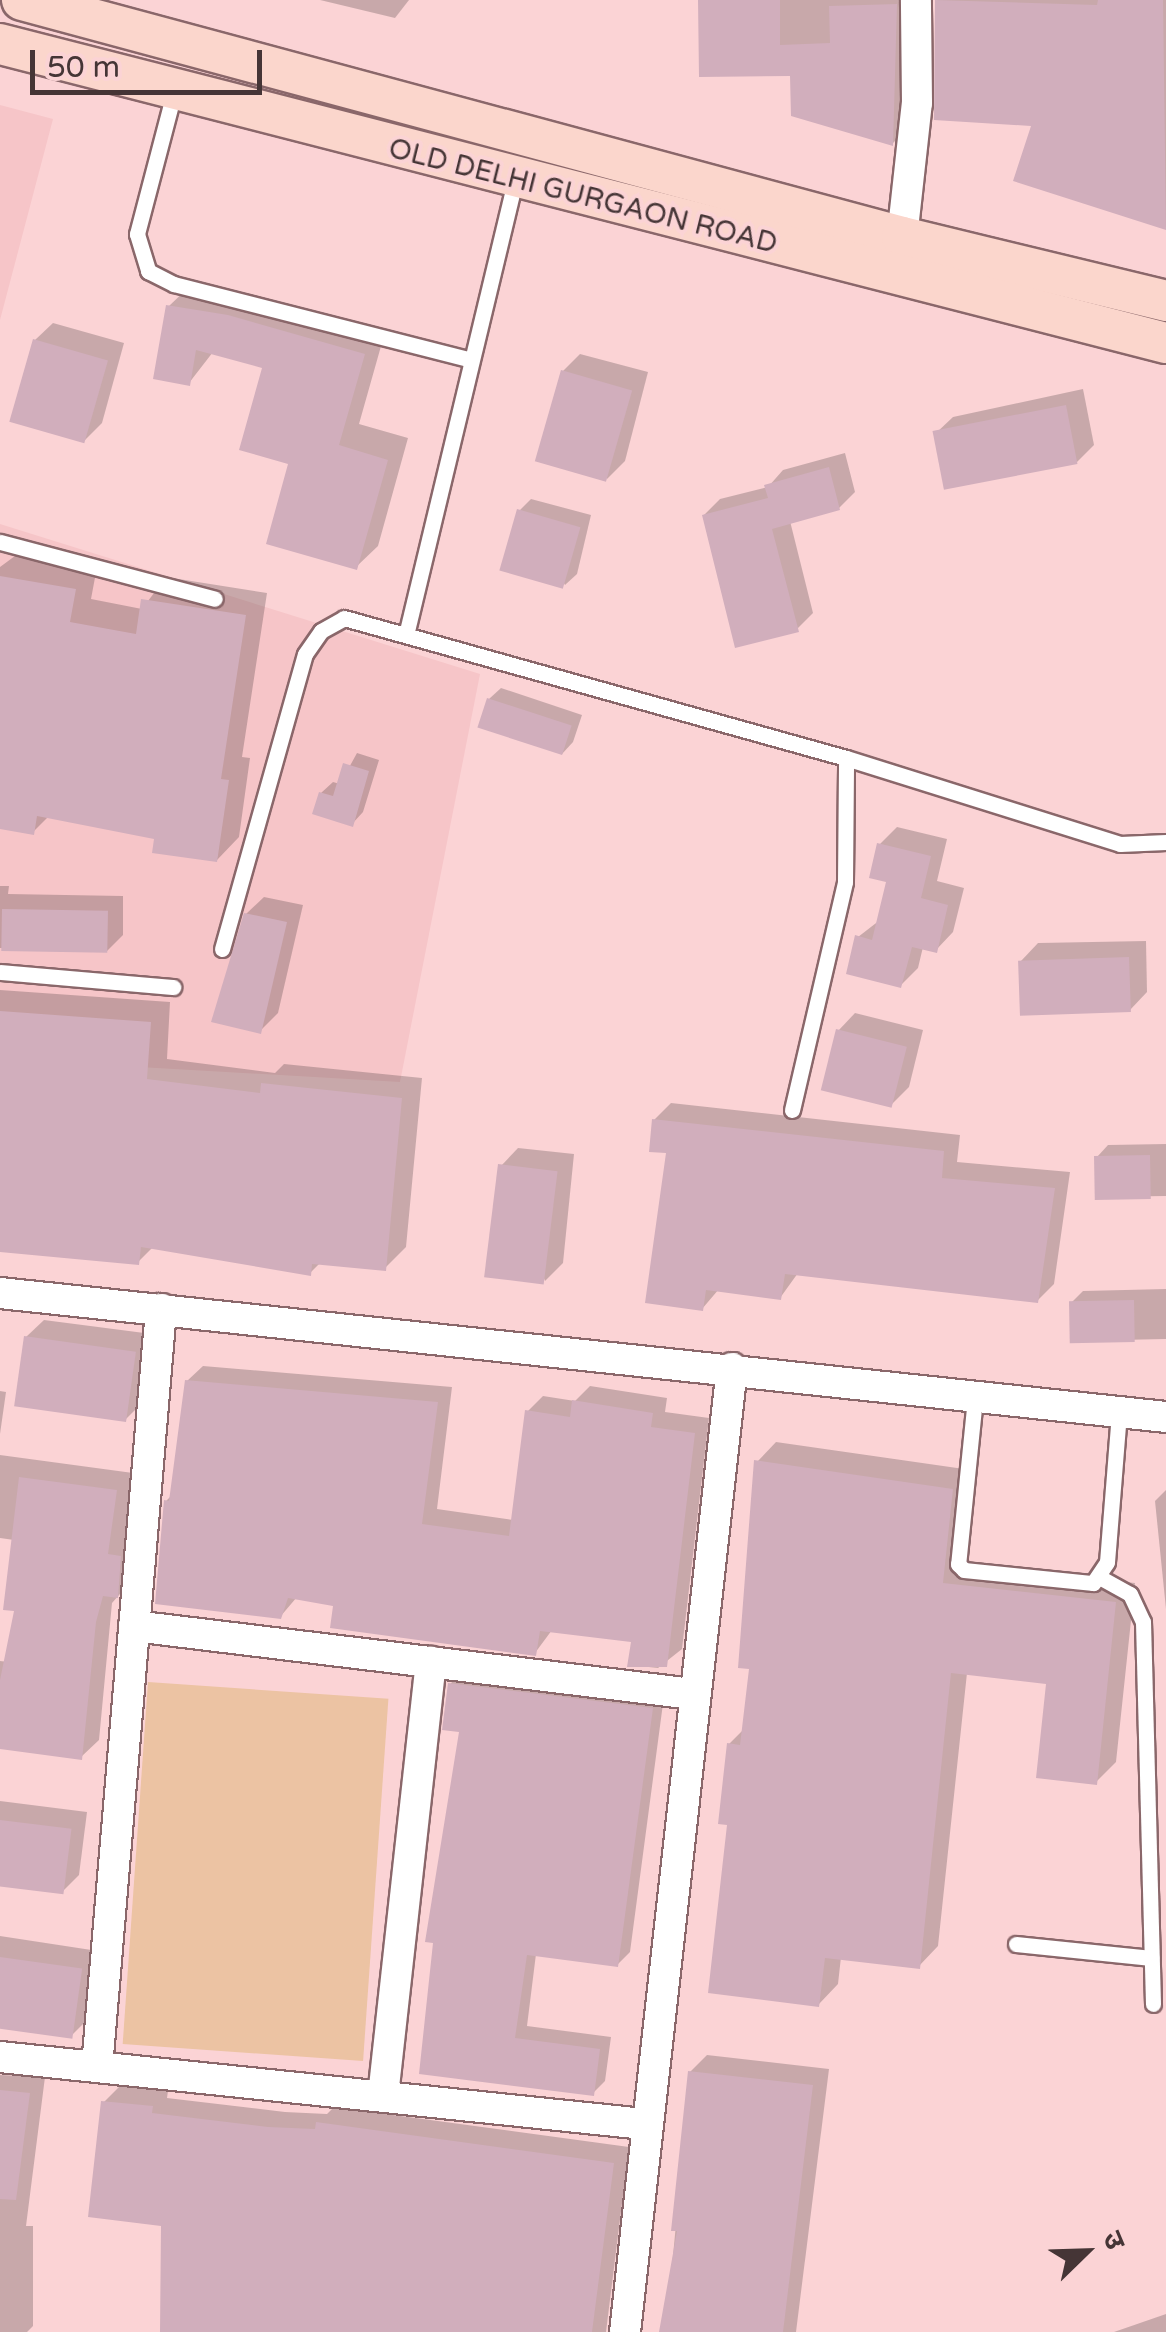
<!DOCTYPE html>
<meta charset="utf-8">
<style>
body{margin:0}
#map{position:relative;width:1166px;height:2332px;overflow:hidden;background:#fbd3d5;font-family:"Varela Round","Noto Sans Devanagari",sans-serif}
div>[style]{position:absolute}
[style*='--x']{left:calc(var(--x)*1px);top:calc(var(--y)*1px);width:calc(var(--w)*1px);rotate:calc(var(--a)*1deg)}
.built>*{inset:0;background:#f6c5c8}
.green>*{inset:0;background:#ecc3a3;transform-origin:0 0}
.shadow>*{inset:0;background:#0003}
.building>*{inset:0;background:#d1aebc;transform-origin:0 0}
.roads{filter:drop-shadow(2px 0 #8a676a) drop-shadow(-2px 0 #8a676a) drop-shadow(0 2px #8a676a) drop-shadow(0 -2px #8a676a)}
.service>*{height:15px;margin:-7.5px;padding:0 7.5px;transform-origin:7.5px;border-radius:7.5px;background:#fff}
.minor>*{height:30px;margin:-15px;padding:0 15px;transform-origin:15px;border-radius:15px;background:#fff}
.secondary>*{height:40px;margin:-20px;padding:0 20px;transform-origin:20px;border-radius:20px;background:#fbd6cc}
span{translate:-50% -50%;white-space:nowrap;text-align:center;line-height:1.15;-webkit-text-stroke:8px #fbd3d5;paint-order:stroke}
.street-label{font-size:28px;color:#453536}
.north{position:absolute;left:1036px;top:2202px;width:100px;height:100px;-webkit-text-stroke:8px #fbd3d5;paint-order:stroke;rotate:67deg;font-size:28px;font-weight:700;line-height:40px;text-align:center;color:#453536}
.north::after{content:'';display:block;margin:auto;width:35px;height:45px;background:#453536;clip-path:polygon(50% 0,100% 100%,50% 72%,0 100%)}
.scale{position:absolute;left:30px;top:50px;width:232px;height:45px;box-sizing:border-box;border:5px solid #453536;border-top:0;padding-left:12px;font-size:30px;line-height:35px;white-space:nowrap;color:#453536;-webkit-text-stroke:8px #fbd3d5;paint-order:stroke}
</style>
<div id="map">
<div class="built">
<i style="clip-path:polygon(0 105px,53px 119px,0 320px)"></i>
<i style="clip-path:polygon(0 524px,480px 674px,400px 1082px,0 1059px)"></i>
</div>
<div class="green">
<i style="left:148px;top:1682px;width:241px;height:363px;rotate:4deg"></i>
</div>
<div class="shadow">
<i style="clip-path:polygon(320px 0,409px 0,395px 18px)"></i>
<i style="clip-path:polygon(700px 0,910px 0,907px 129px,893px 143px)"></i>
<i style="clip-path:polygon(937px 0,1166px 0,1166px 227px,1152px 224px,1034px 124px,936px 118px)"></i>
<i style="clip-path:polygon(191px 285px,251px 294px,385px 332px,359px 424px,408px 438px,378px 546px,356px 567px,292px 462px,265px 367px,213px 352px,189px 383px,169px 306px)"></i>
<i style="clip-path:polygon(53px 323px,124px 343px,102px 423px,85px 440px,35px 340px)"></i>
<i style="clip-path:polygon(580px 354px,648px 372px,625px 461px,607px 479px,563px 371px)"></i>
<i style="clip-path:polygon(1083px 389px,1094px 445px,1077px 462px,935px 434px,953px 417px)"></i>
<i style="clip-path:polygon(845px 453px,855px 492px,839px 508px,790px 521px,813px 613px,797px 629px,704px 515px,720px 499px,768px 487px,783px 470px)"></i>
<i style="clip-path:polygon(531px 499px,591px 515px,577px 574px,565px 585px,519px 511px)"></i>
<i style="clip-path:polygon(19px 553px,97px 567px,91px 599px,142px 609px,166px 577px,267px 593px,242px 757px,250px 758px,239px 837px,217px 860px,157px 837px,49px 816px,33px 832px,0 826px,0 567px)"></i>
<i style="clip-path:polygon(501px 688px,582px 715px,573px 742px,562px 754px,489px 699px)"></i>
<i style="clip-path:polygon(357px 753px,379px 760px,363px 812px,352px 824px,321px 793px,333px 782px,340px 784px)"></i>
<i style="clip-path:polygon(897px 827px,947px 839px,937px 881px,964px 888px,953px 932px,936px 950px,923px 947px,918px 968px,901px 985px,858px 937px,880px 920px,889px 880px,880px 844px)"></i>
<i style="clip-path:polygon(0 886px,9px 886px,8px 894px,123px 896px,123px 935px,107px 951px,0 948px)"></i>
<i style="clip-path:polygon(264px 897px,303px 905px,278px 1013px,260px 1031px,246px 914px)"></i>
<i style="clip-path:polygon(1146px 941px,1147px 992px,1130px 1010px,1021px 961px,1038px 943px)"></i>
<i style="clip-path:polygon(0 990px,170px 1002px,167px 1059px,275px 1073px,284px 1064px,422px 1078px,406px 1247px,385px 1268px,321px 1262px,310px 1273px,153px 1247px,138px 1262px,0 1251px)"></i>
<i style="clip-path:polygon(855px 1013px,923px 1030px,909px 1087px,891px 1105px,838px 1031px)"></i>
<i style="clip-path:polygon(671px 1103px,960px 1135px,957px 1162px,1070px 1172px,1054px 1284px,1037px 1301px,798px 1273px,780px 1298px,719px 1289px,702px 1309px,668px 1151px,654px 1120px)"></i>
<i style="clip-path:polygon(1166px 1144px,1166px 1196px,1098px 1197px,1097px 1157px,1108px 1145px)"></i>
<i style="clip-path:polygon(518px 1148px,574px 1154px,563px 1263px,545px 1281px,501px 1166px)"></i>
<i style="clip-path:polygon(1166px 1289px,1166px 1339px,1072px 1341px,1071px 1303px,1083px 1291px)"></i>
<i style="clip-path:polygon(44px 1320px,152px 1334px,144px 1401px,126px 1419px,26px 1337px)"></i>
<i style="clip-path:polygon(203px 1366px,452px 1387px,437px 1509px,513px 1520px,527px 1412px,543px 1396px,575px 1401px,590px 1386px,667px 1398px,665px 1412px,709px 1418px,682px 1649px,658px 1668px,630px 1665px,634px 1639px,552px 1630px,535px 1653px,297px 1597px,280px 1617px,166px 1501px,173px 1494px,187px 1381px)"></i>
<i style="clip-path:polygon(0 1391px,6px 1392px,0 1434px)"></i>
<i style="clip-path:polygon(776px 1442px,971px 1470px,962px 1564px,1135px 1583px,1116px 1762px,1096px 1782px,1049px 1681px,967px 1673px,938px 1946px,919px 1966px,841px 1957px,838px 1984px,819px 2004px,730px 1823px,729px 1744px,744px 1729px,752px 1667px,757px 1462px)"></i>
<i style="clip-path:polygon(0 1455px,133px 1473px,125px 1538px,138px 1539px,134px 1578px,112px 1603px,99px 1740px,81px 1757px,0 1747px,0 1661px,9px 1662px,16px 1609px,14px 1540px,0 1538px)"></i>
<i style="clip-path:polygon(1166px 1490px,1166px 1609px,1155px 1501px)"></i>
<i style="clip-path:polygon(463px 1672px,664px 1696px,630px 1952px,617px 1965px,536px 1954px,527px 2026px,611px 2037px,605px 2081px,593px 2093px,422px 2072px,462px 1730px,450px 1684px)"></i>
<i style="clip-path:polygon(0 1801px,87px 1812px,79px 1875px,62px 1892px,0 1884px)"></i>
<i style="clip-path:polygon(0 1936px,98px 1951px,89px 2018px,71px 2036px,0 2027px)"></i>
<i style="clip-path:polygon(707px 2055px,829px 2069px,796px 2332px,666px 2332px,690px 2072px)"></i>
<i style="clip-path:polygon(0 2075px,45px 2077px,26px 2226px,33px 2226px,33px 2326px,27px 2332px,0 2332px)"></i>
<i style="clip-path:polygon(120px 2086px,168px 2091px,167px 2098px,285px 2112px,327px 2114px,334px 2107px,629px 2147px,606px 2332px,163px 2332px,163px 2224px,104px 2102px)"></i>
<i style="clip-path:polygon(1166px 2314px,1166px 2332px,1114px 2332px)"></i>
</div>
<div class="building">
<i style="clip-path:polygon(698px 0,780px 0,780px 45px,830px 43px,829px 6px,897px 4px,893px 146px,791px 116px,790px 76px,699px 77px)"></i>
<i style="clip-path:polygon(935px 0,1097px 5px,1098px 0,1163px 0,1166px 230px,1013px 181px,1031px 126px,934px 120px)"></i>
<i style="clip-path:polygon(166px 305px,228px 315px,365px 354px,339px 445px,388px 460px,357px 570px,266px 544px,288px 464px,239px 450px,262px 368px,196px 350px,190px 386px,153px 379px)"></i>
<i style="left:33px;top:339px;width:78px;height:86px;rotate:16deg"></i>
<i style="left:561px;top:370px;width:74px;height:95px;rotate:16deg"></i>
<i style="left:1066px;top:405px;width:60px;height:136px;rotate:79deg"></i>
<i style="clip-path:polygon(829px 467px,840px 510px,772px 529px,799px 632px,735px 648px,702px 515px,768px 498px,764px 485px)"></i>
<i style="left:517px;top:509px;width:66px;height:64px;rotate:16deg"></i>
<i style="clip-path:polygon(0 576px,76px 589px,70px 622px,136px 634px,141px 599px,246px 615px,221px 779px,229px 780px,217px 862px,152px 853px,154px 839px,37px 816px,34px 835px,0 829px)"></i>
<i style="left:487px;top:698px;width:89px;height:31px;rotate:18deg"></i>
<i style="clip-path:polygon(343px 763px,369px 771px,353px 827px,312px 814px,319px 792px,333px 796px)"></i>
<i style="clip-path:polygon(877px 843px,931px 856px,921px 898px,948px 905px,937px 953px,912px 947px,901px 988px,846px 974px,855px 935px,872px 940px,886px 882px,869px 878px)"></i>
<i style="left:2px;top:909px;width:106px;height:42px;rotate:1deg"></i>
<i style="clip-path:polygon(244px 913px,287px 922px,261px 1034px,211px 1022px)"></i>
<i style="left:1129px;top:957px;width:55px;height:111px;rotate:88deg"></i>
<i style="clip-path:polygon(0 1011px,151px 1022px,147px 1079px,260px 1093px,261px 1083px,402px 1098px,386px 1271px,312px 1264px,311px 1276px,141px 1247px,139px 1265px,0 1252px)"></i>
<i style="left:836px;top:1029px;width:73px;height:63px;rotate:14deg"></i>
<i style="clip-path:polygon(652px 1119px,944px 1151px,942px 1178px,1055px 1188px,1038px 1303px,785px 1274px,781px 1300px,706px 1290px,703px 1311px,645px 1303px,666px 1153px,649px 1152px)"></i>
<i style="left:1150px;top:1155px;width:44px;height:56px;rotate:89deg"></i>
<i style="left:498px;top:1164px;width:60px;height:114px;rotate:7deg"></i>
<i style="left:1134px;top:1300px;width:42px;height:65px;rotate:89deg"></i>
<i style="left:24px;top:1336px;width:113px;height:71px;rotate:8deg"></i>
<i style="clip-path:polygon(185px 1380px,438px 1402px,422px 1524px,509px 1536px,525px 1410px,570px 1417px,572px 1400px,653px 1413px,651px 1427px,695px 1433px,667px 1667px,627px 1667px,631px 1642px,540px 1631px,536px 1656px,330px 1628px,333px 1606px,288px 1598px,281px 1619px,155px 1604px,164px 1500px,169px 1501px)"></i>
<i style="clip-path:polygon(754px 1460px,953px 1489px,943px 1583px,1116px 1602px,1097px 1785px,1036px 1778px,1046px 1684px,951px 1673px,920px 1969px,825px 1958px,819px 2007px,708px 1993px,727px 1825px,718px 1824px,727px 1743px,740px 1745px,749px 1669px,738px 1668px)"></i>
<i style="clip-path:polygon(19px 1477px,117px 1490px,108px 1554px,121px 1556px,118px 1598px,103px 1596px,96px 1622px,82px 1760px,0 1749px,0 1680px,14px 1611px,3px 1610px)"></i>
<i style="clip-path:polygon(448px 1683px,653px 1708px,618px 1967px,527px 1955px,515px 2038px,600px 2049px,594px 2096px,419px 2074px,433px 1943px,425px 1942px,459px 1732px,442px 1730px)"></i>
<i style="left:0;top:1820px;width:72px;height:66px;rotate:7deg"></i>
<i style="left:0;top:1957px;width:83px;height:71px;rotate:8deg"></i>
<i style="clip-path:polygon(688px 2071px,813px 2085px,783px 2332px,659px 2332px,677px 2231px,671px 2231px)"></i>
<i style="clip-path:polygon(0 2090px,30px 2093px,16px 2200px,0 2199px)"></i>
<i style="clip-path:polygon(101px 2101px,153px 2106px,152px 2113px,268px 2127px,315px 2129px,316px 2122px,614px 2163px,592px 2332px,160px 2332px,161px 2226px,88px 2217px)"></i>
</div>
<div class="roads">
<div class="service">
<i style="--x:175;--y:89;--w:150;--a:104.7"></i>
<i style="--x:137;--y:234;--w:39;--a:73"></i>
<i style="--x:148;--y:271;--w:29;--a:27"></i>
<i style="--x:174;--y:284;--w:304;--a:14.3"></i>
<i style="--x:0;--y:542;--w:222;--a:14.8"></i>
<i style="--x:407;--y:631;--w:464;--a:-76.5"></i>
<i style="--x:222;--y:949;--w:306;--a:-74.3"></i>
<i style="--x:305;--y:654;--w:28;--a:-55"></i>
<i style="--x:321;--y:631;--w:26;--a:-29"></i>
<i style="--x:344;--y:618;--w:521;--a:15.58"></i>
<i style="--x:846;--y:758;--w:287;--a:17.4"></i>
<i style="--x:1120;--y:844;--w:46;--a:-2.5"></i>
<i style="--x:0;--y:972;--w:174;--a:5"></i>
<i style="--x:792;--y:1110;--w:234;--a:-76.9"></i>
<i style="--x:845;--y:882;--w:124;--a:-89.5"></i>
<i style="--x:975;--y:1398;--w:167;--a:95.8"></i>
<i style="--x:958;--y:1564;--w:8;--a:45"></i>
<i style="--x:964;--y:1570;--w:130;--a:5.8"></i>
<i style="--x:1093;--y:1583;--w:25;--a:-56"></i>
<i style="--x:1107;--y:1562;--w:150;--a:-85.4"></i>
<i style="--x:1101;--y:1578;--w:33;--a:29"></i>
<i style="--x:1130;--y:1594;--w:31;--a:65"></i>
<i style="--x:1143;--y:1622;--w:382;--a:88.5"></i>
<i style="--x:1016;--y:1944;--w:136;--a:5.9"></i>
</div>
<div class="minor">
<i style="--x:900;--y:256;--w:154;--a:-83.7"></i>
<i style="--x:917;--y:103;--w:103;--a:-90.6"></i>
<i style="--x:0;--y:1293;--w:1173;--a:6.07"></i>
<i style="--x:134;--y:1626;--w:563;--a:6.94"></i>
<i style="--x:0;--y:2057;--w:647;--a:5.94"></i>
<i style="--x:97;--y:2067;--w:761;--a:-85.17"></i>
<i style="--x:383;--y:2096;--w:437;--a:-83.7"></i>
<i style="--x:625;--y:2332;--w:970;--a:-83.67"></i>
</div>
<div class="secondary">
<i style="--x:22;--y:0;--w:911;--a:15.07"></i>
<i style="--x:902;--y:237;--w:272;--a:13.6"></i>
<i style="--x:0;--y:44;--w:1204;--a:14.38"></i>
</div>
</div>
<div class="street-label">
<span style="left:583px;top:196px;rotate:14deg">OLD DELHI GURGAON ROAD</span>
</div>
<div class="north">उ</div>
<div class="scale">50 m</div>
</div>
